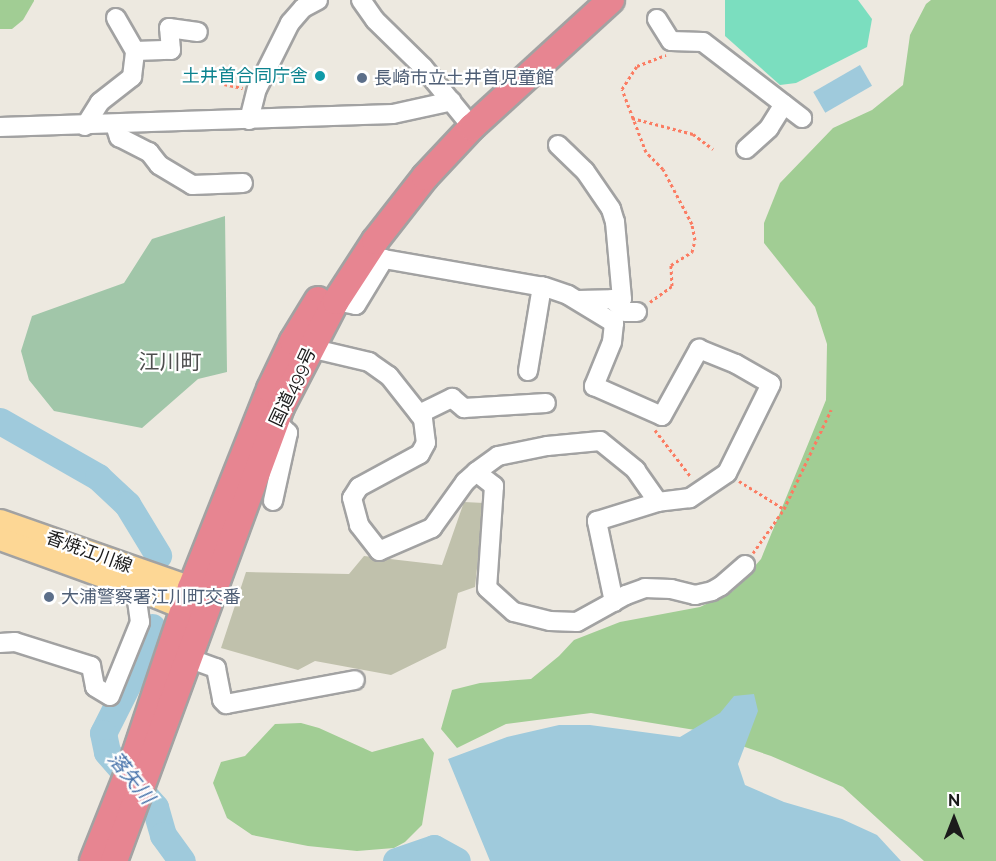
<!DOCTYPE html>
<meta charset="utf-8">
<style>
body{margin:0}
#map{position:relative;width:996px;height:861px;overflow:hidden;background:#ede9e0;font-family:Raleway,"Noto Sans JP",sans-serif}
div>[style]{position:absolute}
[style*='--x']{left:calc(var(--x)*1px);top:calc(var(--y)*1px);width:calc(var(--w)*1px);rotate:calc(var(--a)*1deg)}
.construction>*{inset:0;background:#c0c1ac}
.forest>*{inset:0;background:#a1cd94}
.cemetery>*{inset:0;background:#a1c6a9}
.pitch>*{inset:0;background:#7bdebf}
.water>*{inset:0;background:#9fcadc;transform-origin:0 0}
.river>*{height:27px;margin:-13.5px;padding:0 13.5px;transform-origin:13.5px;border-radius:13.5px;background:#9fcadc}
.path>*{height:3px;margin-top:-1.5px;transform-origin:0;background:repeating-linear-gradient(90deg,#fb7c62 0 3px,transparent 0 6px)}
.roads{filter:drop-shadow(2px 0 #a2a2a2) drop-shadow(-2px 0 #a2a2a2) drop-shadow(0 2px #a2a2a2) drop-shadow(0 -2px #a2a2a2)}
.minor>*{height:18px;margin:-9px;padding:0 9px;transform-origin:9px;border-radius:9px;background:#fff}
.major>*{height:22px;margin:-11px;padding:0 11px;transform-origin:11px;border-radius:11px;background:#fdd795}
.highway>*{height:26px;margin:-13px;padding:0 13px;transform-origin:13px;border-radius:13px;background:#e78591}
.dots>*{width:16px;height:16px;translate:-50% -50%;box-sizing:border-box;border:3px solid #fff;border-radius:50%}
span{translate:-50% -50%;white-space:nowrap;text-align:center;line-height:1.15;-webkit-text-stroke:4.5px #fff;paint-order:stroke}
.culture-label{font-size:18px;color:#0d838f}
.right{translate:-100% -50%;text-align:right}
.service-label{font-size:18px;color:#4e5e75}
.left{translate:0 -50%;text-align:left}
.street-label{font-size:18px;color:#1b1b1b}
.water-label{font-size:20px;color:#4772aa;font-style:italic}
.quarter-label{font-size:21px;color:#4e4e4e}
.north{position:absolute;left:924px;top:789px;width:60px;height:60px;-webkit-text-stroke:4px #fff;paint-order:stroke;rotate:0deg;font-size:16px;font-weight:700;line-height:24px;text-align:center;color:#1b1b1b}
.north::after{content:'';display:block;margin:auto;width:21px;height:27px;background:#1b1b1b;clip-path:polygon(50% 0,100% 100%,50% 72%,0 100%)}
</style>
<div id="map">
<div class="construction">
<i style="clip-path:polygon(464px 502px,484px 503px,475px 587px,458px 593px,446px 648px,391px 675px,315px 661px,298px 670px,221px 648px,246px 572px,349px 574px,364px 556px,442px 565px)"></i>
</div>
<div class="forest">
<i style="clip-path:polygon(0 0,34px 0,34px 1px,23px 20px,12px 29px,0 29px)"></i>
<i style="clip-path:polygon(931px 0,996px 0,996px 861px,924px 861px,843px 787px,771px 756px,695px 730px,591px 713px,506px 724px,457px 748px,441px 729px,452px 690px,480px 683px,531px 679px,559px 656px,574px 640px,620px 622px,700px 607px,733px 591px,761px 559px,826px 400px,827px 344px,815px 307px,764px 243px,764px 223px,780px 183px,833px 128px,872px 110px,903px 85px,910px 35px,926px 4px)"></i>
<i style="clip-path:polygon(301px 723px,319px 728px,372px 752px,423px 738px,434px 753px,422px 825px,405px 842px,394px 848px,357px 851px,308px 846px,252px 835px,227px 818px,213px 783px,221px 762px,245px 756px,275px 724px)"></i>
</div>
<div class="cemetery">
<i style="clip-path:polygon(225px 216px,227px 372px,198px 379px,142px 428px,54px 411px,29px 380px,21px 351px,32px 316px,124px 283px,152px 239px)"></i>
</div>
<div class="pitch">
<i style="clip-path:polygon(725px 0,858px 0,872px 19px,867px 47px,796px 83px,780px 85px,725px 36px)"></i>
</div>
<div class="water">
<i style="left:860px;top:65px;width:24px;height:54px;rotate:60deg"></i>
<i style="clip-path:polygon(754px 694px,758px 711px,738px 764px,745px 785px,784px 802px,842px 819px,877px 835px,901px 861px,490px 861px,448px 759px,507px 737px,559px 725px,590px 725px,680px 737px,720px 713px,734px 696px)"></i>
</div>
<div class="river">
<i style="--x:0;--y:421;--w:113;--a:29.7"></i>
<i style="--x:98;--y:477;--w:40;--a:43"></i>
<i style="--x:127;--y:504;--w:60;--a:58.7"></i>
<i style="--x:152;--y:627;--w:22;--a:106"></i>
<i style="--x:146;--y:648;--w:95;--a:116.8"></i>
<i style="--x:103;--y:733;--w:19;--a:78"></i>
<i style="--x:107;--y:752;--w:73;--a:48.9"></i>
<i style="--x:155;--y:807;--w:29;--a:74"></i>
<i style="--x:163;--y:835;--w:32;--a:54"></i>
<i style="--x:396;--y:861;--w:40;--a:-18.9"></i>
<i style="--x:434;--y:848;--w:26;--a:29"></i>
</div>
<div class="path">
<i style="--x:229;--y:67;--w:18;--a:106"></i>
<i style="--x:224;--y:84;--w:19;--a:12"></i>
<i style="--x:632;--y:118;--w:63;--a:14.7"></i>
<i style="--x:693;--y:134;--w:25;--a:37"></i>
<i style="--x:650;--y:302;--w:27;--a:-36"></i>
<i style="--x:672;--y:286;--w:21;--a:-93"></i>
<i style="--x:671;--y:265;--w:25;--a:-32"></i>
<i style="--x:692;--y:252;--w:12;--a:-76"></i>
<i style="--x:695;--y:240;--w:16;--a:-101"></i>
<i style="--x:692;--y:224;--w:62;--a:-117.8"></i>
<i style="--x:663;--y:169;--w:24;--a:-135"></i>
<i style="--x:646;--y:152;--w:67;--a:-110.9"></i>
<i style="--x:622;--y:89;--w:27;--a:-57"></i>
<i style="--x:637;--y:66;--w:31;--a:-21"></i>
<i style="--x:655;--y:430;--w:59;--a:52.5"></i>
<i style="--x:739;--y:481;--w:53;--a:31.9"></i>
<i style="--x:753;--y:553;--w:54;--a:-54.8"></i>
<i style="--x:784;--y:509;--w:110;--a:-64.6"></i>
</div>
<div class="roads">
<div class="minor">
<i style="--x:361;--y:0;--w:24;--a:55"></i>
<i style="--x:375;--y:20;--w:67;--a:44.4"></i>
<i style="--x:423;--y:67;--w:77;--a:50.8"></i>
<i style="--x:657;--y:19;--w:26;--a:58"></i>
<i style="--x:671;--y:41;--w:32;--a:2"></i>
<i style="--x:703;--y:42;--w:125;--a:37.5"></i>
<i style="--x:135;--y:51;--w:36;--a:-2"></i>
<i style="--x:171;--y:50;--w:22;--a:-95"></i>
<i style="--x:169;--y:28;--w:29;--a:8"></i>
<i style="--x:249;--y:120;--w:32;--a:-76"></i>
<i style="--x:257;--y:89;--w:74;--a:-63.4"></i>
<i style="--x:290;--y:23;--w:20;--a:-49"></i>
<i style="--x:303;--y:8;--w:17;--a:-28"></i>
<i style="--x:115;--y:125;--w:13;--a:72"></i>
<i style="--x:119;--y:137;--w:34;--a:27"></i>
<i style="--x:149;--y:152;--w:16;--a:52"></i>
<i style="--x:159;--y:165;--w:39;--a:31"></i>
<i style="--x:192;--y:185;--w:51;--a:-2.2"></i>
<i style="--x:85;--y:126;--w:28;--a:-58"></i>
<i style="--x:100;--y:102;--w:41;--a:-38"></i>
<i style="--x:132;--y:77;--w:26;--a:-83"></i>
<i style="--x:135;--y:51;--w:38;--a:-120"></i>
<i style="--x:0;--y:127;--w:393;--a:-1.9"></i>
<i style="--x:393;--y:114;--w:60;--a:-12.4"></i>
<i style="--x:558;--y:145;--w:37;--a:44"></i>
<i style="--x:585;--y:171;--w:46;--a:55.6"></i>
<i style="--x:611;--y:209;--w:14;--a:73"></i>
<i style="--x:615;--y:222;--w:77;--a:84.8"></i>
<i style="--x:622;--y:299;--w:44;--a:178.7"></i>
<i style="--x:746;--y:149;--w:31;--a:-42"></i>
<i style="--x:769;--y:128;--w:28;--a:-58"></i>
<i style="--x:612;--y:299;--w:18;--a:45"></i>
<i style="--x:625;--y:312;--w:12;--a:0"></i>
<i style="--x:336;--y:301;--w:20;--a:11"></i>
<i style="--x:356;--y:305;--w:54;--a:-58.7"></i>
<i style="--x:384;--y:259;--w:163;--a:9.9"></i>
<i style="--x:545;--y:287;--w:24;--a:19"></i>
<i style="--x:568;--y:295;--w:54;--a:31.3"></i>
<i style="--x:614;--y:323;--w:19;--a:96"></i>
<i style="--x:612;--y:342;--w:48;--a:112.2"></i>
<i style="--x:594;--y:386;--w:74;--a:23.8"></i>
<i style="--x:662;--y:416;--w:77;--a:-61.1"></i>
<i style="--x:699;--y:349;--w:40;--a:22"></i>
<i style="--x:736;--y:364;--w:40;--a:29.7"></i>
<i style="--x:771;--y:384;--w:99;--a:116.3"></i>
<i style="--x:727;--y:473;--w:45;--a:146"></i>
<i style="--x:690;--y:498;--w:32;--a:173"></i>
<i style="--x:658;--y:502;--w:39;--a:-125"></i>
<i style="--x:636;--y:470;--w:46;--a:-141.1"></i>
<i style="--x:600;--y:441;--w:53;--a:174.6"></i>
<i style="--x:547;--y:446;--w:50;--a:168.5"></i>
<i style="--x:498;--y:456;--w:27;--a:144"></i>
<i style="--x:310;--y:348;--w:61;--a:13.3"></i>
<i style="--x:369;--y:362;--w:24;--a:35"></i>
<i style="--x:389;--y:376;--w:55;--a:51.7"></i>
<i style="--x:423;--y:419;--w:24;--a:83"></i>
<i style="--x:426;--y:443;--w:13;--a:119"></i>
<i style="--x:420;--y:454;--w:69;--a:151.6"></i>
<i style="--x:359;--y:487;--w:13;--a:122"></i>
<i style="--x:352;--y:498;--w:28;--a:75"></i>
<i style="--x:359;--y:525;--w:33;--a:52"></i>
<i style="--x:379;--y:551;--w:58;--a:-23.5"></i>
<i style="--x:432;--y:528;--w:57;--a:-54.3"></i>
<i style="--x:465;--y:482;--w:15;--a:-42"></i>
<i style="--x:476;--y:472;--w:23;--a:38"></i>
<i style="--x:494;--y:486;--w:102;--a:93.9"></i>
<i style="--x:487;--y:588;--w:36;--a:42"></i>
<i style="--x:514;--y:612;--w:37;--a:14"></i>
<i style="--x:550;--y:621;--w:27;--a:2"></i>
<i style="--x:577;--y:622;--w:56;--a:-28.9"></i>
<i style="--x:626;--y:595;--w:20;--a:-20"></i>
<i style="--x:645;--y:588;--w:26;--a:2"></i>
<i style="--x:671;--y:589;--w:25;--a:14"></i>
<i style="--x:695;--y:595;--w:17;--a:-13"></i>
<i style="--x:712;--y:591;--w:10;--a:-29"></i>
<i style="--x:721;--y:586;--w:32;--a:-41"></i>
<i style="--x:528;--y:371;--w:86;--a:-80.6"></i>
<i style="--x:419;--y:414;--w:37;--a:-26"></i>
<i style="--x:452;--y:398;--w:16;--a:40"></i>
<i style="--x:464;--y:408;--w:82;--a:-3.5"></i>
<i style="--x:273;--y:501;--w:70;--a:-77.6"></i>
<i style="--x:288;--y:433;--w:17;--a:-135"></i>
<i style="--x:614;--y:602;--w:83;--a:-101.9"></i>
<i style="--x:597;--y:521;--w:64;--a:-17.3"></i>
<i style="--x:0;--y:643;--w:15;--a:-4"></i>
<i style="--x:15;--y:642;--w:80;--a:17.5"></i>
<i style="--x:91;--y:666;--w:21;--a:79"></i>
<i style="--x:95;--y:687;--w:17;--a:31"></i>
<i style="--x:110;--y:696;--w:80;--a:-67.9"></i>
<i style="--x:140;--y:622;--w:34;--a:-98"></i>
<i style="--x:188;--y:658;--w:30;--a:20"></i>
<i style="--x:216;--y:668;--w:33;--a:79"></i>
<i style="--x:222;--y:700;--w:6;--a:45"></i>
<i style="--x:226;--y:704;--w:131;--a:-10.5"></i>
</div>
<div class="major">
<i style="--x:0;--y:521;--w:220;--a:19.3"></i>
<i style="--x:0;--y:539;--w:144;--a:19.9"></i>
<i style="--x:135;--y:588;--w:69;--a:22.1"></i>
</div>
<div class="highway">
<i style="--x:93;--y:861;--w:108;--a:-68.2"></i>
<i style="--x:133;--y:761;--w:182;--a:-71.5"></i>
<i style="--x:191;--y:588;--w:214;--a:-68.3"></i>
<i style="--x:270;--y:389;--w:53;--a:-64.4"></i>
<i style="--x:293;--y:341;--w:48;--a:-58.6"></i>
<i style="--x:114;--y:861;--w:484;--a:-69.8"></i>
<i style="--x:281;--y:407;--w:119;--a:-62.6"></i>
<i style="--x:336;--y:301;--w:72;--a:-57"></i>
<i style="--x:375;--y:241;--w:81;--a:-52"></i>
<i style="--x:425;--y:177;--w:69;--a:-46.8"></i>
<i style="--x:472;--y:127;--w:188;--a:-42.4"></i>
</div>
</div>
<div class="dots">
<i style="left:320px;top:76px;background:#0f9aa8"></i>
<i style="left:362px;top:78px;background:#5c6f8a"></i>
<i style="left:49px;top:597px;background:#5c6f8a"></i>
</div>
<div class="culture-label">
<span class="right" style="left:308px;top:76px">土井首合同庁舎</span>
</div>
<div class="service-label">
<span class="left" style="left:374px;top:78px">長崎市立土井首児童館</span>
<span class="left" style="left:61px;top:597px">大浦警察署江川町交番</span>
</div>
<div class="street-label">
<span style="left:293px;top:387px;rotate:-65deg">国道499号</span>
<span style="left:89px;top:552px;rotate:20deg">香焼江川線</span>
</div>
<div class="water-label">
<span style="left:131px;top:778px;rotate:51deg">落矢川</span>
</div>
<div class="quarter-label">
<span style="left:170px;top:362px">江川町</span>
</div>
<div class="north">N</div>
</div>
